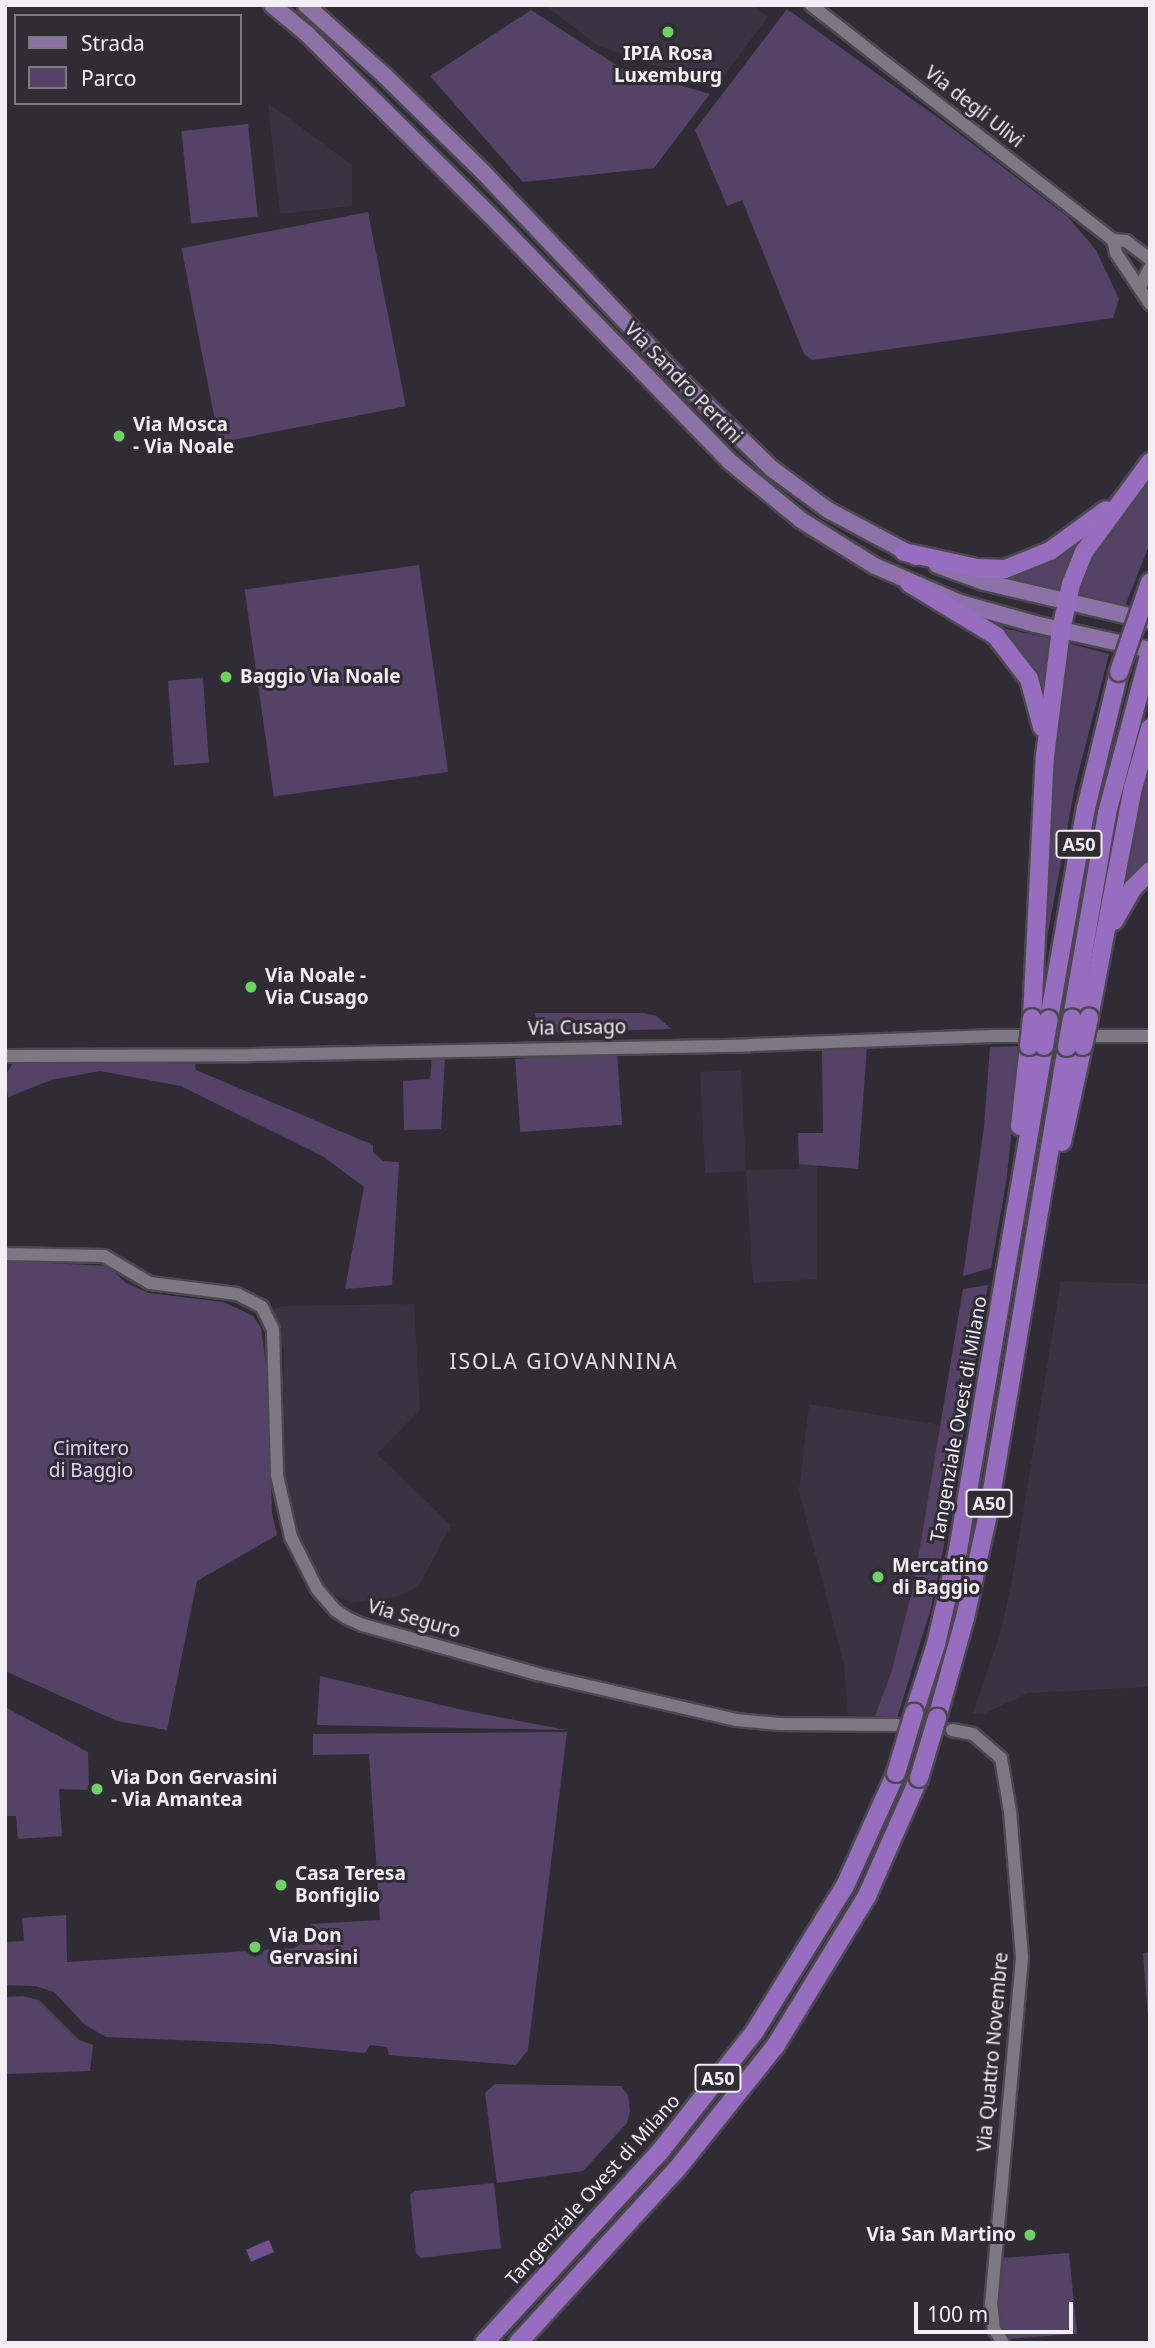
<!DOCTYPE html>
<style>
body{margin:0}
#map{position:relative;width:1155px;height:2348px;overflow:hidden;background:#302c35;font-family:"Noto Sans",sans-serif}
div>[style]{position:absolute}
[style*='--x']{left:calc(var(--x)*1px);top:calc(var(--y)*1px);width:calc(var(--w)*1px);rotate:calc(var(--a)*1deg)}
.built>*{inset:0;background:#3a3342}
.green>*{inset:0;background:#554367;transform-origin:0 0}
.water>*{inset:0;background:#70518d;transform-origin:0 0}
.minor-tunnel>*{height:12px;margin-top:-6px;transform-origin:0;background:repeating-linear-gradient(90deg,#4d4952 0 12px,transparent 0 18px)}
.roads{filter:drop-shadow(2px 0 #4c4850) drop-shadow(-2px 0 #4c4850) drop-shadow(0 2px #4c4850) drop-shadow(0 -2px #4c4850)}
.minor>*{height:12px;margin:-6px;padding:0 6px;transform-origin:6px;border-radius:6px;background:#7d7883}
.major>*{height:16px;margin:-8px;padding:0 8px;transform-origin:8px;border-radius:8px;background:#8d72a7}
.highway>*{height:18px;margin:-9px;padding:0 9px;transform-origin:9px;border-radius:9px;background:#976ebf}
.bridges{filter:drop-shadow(2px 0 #4c4850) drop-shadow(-2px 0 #4c4850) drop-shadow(0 2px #4c4850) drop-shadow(0 -2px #4c4850)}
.highway-bridge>*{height:18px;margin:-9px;padding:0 9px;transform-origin:9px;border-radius:9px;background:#976ebf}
.dots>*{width:19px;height:19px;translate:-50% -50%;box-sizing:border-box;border:4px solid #302c35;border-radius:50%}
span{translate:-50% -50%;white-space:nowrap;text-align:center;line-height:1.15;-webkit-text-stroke:6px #302c35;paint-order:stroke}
.shield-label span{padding:2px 5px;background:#302c35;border:2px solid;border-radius:5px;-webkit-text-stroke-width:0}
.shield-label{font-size:18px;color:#f1eef4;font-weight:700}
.poi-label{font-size:19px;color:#f1eef4;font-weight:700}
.left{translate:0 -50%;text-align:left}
.right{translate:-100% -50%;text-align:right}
.street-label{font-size:19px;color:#f1eef4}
.park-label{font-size:19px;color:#e4d3f6}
.neighbourhood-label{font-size:21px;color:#e3dee9;letter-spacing:2px}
.frame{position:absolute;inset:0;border:7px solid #f1eef4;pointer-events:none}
.legend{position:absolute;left:14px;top:14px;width:228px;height:91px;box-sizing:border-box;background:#302c35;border:2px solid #7d7a81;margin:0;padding:9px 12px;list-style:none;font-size:21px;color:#f1eef4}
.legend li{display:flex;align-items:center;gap:14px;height:35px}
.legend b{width:35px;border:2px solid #7d7a81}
.scale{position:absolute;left:914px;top:2302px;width:159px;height:32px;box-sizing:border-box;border:4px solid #f1eef4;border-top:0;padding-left:9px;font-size:21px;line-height:24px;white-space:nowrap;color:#f1eef4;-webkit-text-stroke:5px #302c35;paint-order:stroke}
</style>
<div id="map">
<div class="built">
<i style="clip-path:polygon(545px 5px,752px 5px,768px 17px,716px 86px,598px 46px)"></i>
<i style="clip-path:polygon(268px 103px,352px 165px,352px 206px,280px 214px)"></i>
<i style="clip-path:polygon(741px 1070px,746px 1170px,798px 1169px,799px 1164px,817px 1164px,817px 1279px,753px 1283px,746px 1171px,705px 1173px,700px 1072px)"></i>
<i style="clip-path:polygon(1061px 1281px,1149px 1284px,1150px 1687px,1028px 1693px,983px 1714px,973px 1713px,1001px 1631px,1012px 1580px)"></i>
<i style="clip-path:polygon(414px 1304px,420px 1410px,377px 1454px,451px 1525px,419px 1586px,396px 1597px,351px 1603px,333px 1594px,318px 1576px,299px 1536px,286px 1491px,282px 1462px,284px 1350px,271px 1311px,282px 1306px)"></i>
<i style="clip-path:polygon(809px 1404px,941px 1425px,914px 1583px,891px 1673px,875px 1716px,848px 1715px,844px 1665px,799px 1491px)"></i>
</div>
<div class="green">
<i style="clip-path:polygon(787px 9px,941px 120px,1068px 217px,1096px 250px,1119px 299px,1113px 318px,812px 360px,804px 354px,742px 200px,727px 206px,695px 130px)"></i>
<i style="clip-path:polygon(531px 10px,621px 68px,710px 94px,654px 168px,523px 182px,430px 76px)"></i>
<i style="left:248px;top:124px;width:93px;height:67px;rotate:84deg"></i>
<i style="left:368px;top:212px;width:198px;height:190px;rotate:79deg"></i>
<i style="clip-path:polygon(1150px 477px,1150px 543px,1125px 606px,1075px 594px,1086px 563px)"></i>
<i style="clip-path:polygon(1085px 535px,1073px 555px,1062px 590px,1003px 576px)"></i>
<i style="left:419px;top:565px;width:209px;height:176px;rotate:82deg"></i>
<i style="clip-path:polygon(988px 625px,1054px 639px,1044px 697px,1037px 682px)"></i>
<i style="clip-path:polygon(1064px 642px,1109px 654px,1075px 786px,1046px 943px,1041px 941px,1052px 748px)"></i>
<i style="left:203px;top:678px;width:85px;height:35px;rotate:86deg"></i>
<i style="clip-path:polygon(1146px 761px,1150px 771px,1150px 862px,1132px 880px,1125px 882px,1122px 880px)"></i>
<i style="clip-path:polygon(535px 1013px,644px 1013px,657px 1016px,671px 1029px,538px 1033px)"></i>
<i style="clip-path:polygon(867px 1046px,858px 1169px,799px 1164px,798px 1133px,823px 1133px,822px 1049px)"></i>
<i style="clip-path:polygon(1021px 1046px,1006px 1183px,991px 1268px,963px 1276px,984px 1127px,990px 1047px)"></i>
<i style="left:617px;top:1052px;width:73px;height:102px;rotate:86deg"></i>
<i style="clip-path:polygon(445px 1056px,441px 1129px,404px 1130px,403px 1081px,430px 1079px,432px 1057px)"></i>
<i style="clip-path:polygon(13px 1063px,195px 1064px,196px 1070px,373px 1145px,373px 1152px,383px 1161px,399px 1162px,392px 1285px,345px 1289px,364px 1187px,324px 1157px,181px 1086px,100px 1071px,51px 1080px,8px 1097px,5px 1076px)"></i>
<i style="clip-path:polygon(5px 1261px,108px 1266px,126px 1283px,149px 1293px,223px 1302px,241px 1310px,253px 1316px,261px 1328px,267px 1372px,272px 1513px,277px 1535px,197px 1581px,167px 1730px,117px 1721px,5px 1671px)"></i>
<i style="clip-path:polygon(988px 1285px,949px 1520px,931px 1608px,897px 1718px,875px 1716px,891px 1673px,914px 1583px,963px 1289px)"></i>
<i style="clip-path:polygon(320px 1676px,463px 1710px,566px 1730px,317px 1725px)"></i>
<i style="clip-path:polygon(5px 1707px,88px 1752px,89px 1790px,59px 1789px,62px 1836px,18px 1839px,16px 1816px,5px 1816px)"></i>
<i style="clip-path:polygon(567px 1732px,528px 2050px,516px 2065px,389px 2055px,387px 2047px,370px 2045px,365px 2053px,271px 2044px,106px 2037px,85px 2025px,54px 1992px,35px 1986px,5px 1985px,5px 1942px,24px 1941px,22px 1918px,66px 1915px,67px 1962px,295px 1948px,309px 1936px,311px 1924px,380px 1920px,369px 1754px,313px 1755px,313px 1734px)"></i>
<i style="clip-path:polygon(1150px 1952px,1150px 2042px,1143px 1953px)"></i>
<i style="clip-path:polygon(23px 1996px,39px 2000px,79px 2040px,93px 2045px,90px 2071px,5px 2074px,5px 1997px)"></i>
<i style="clip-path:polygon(495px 2084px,621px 2086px,628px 2095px,630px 2111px,627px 2123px,583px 2171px,497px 2183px,485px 2093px)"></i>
<i style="clip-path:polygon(494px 2183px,501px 2248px,421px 2258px,416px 2253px,410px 2195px,415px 2191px)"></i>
<i style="clip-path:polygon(1069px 2253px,1077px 2334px,1007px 2339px,998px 2322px,997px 2309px,1002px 2258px)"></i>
</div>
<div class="water">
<i style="left:269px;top:2240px;width:13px;height:25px;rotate:67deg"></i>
</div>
<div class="minor-tunnel">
<i style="--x:904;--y:1725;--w:48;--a:5.9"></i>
</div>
<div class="roads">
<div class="minor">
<i style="--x:811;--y:5;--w:383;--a:37.9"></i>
<i style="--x:1113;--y:240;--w:13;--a:4"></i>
<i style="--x:1126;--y:241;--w:30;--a:37"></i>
<i style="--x:1113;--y:240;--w:13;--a:77"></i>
<i style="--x:1116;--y:253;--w:61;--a:56.3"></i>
<i style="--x:1140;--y:287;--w:22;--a:-63"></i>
<i style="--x:5;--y:1056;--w:246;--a:-0.2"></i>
<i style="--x:251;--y:1055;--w:499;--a:-1.1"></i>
<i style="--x:750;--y:1045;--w:243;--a:-2.1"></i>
<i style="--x:993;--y:1036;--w:157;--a:0"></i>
<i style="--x:5;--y:1254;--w:99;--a:1.2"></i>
<i style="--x:104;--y:1256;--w:53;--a:30.4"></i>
<i style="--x:150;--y:1283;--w:88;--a:7.2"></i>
<i style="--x:237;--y:1294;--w:28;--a:27"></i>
<i style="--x:262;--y:1307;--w:25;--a:64"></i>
<i style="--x:273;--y:1330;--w:145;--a:88.4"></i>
<i style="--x:277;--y:1475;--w:64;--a:77.3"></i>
<i style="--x:291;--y:1537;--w:58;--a:63.4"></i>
<i style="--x:317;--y:1589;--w:28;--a:49"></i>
<i style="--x:335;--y:1610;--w:14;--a:34"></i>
<i style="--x:347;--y:1618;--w:17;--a:24"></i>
<i style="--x:363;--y:1625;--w:181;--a:15.7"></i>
<i style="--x:537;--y:1674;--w:204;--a:13"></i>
<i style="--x:736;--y:1720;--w:44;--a:5.2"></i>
<i style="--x:780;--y:1724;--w:117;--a:0.5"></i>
<i style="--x:952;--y:1730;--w:21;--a:11"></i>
<i style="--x:973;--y:1734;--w:37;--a:41"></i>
<i style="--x:1001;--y:1758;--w:54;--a:80.4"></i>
<i style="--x:1010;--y:1811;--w:147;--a:85.3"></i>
<i style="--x:1022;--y:1958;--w:345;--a:95.1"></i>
<i style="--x:991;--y:2302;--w:27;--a:84"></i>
<i style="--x:994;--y:2329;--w:17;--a:57"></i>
</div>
<div class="major">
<i style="--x:272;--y:5;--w:45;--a:39.6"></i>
<i style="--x:307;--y:34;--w:257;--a:44.7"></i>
<i style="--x:490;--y:215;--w:343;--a:45.8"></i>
<i style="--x:729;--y:461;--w:93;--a:39.3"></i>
<i style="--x:801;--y:520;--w:87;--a:31.9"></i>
<i style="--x:875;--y:566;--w:93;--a:23.5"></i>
<i style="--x:960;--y:603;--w:78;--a:15.6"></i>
<i style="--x:1035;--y:624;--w:118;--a:12.7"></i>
<i style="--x:306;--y:5;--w:105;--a:41.9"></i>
<i style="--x:384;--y:75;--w:139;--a:44.4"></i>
<i style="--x:483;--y:172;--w:291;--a:46.4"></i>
<i style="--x:684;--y:383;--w:122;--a:44.3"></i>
<i style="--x:771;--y:468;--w:71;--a:36.4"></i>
<i style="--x:828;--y:510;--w:100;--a:28.1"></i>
<i style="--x:937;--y:565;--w:50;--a:19.9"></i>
<i style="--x:984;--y:582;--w:171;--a:13.2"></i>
</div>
<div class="highway">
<i style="--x:904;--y:552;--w:75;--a:12.4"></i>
<i style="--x:977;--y:568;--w:28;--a:2"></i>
<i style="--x:1005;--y:569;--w:48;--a:-21.8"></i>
<i style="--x:1050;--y:551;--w:69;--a:-36.2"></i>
<i style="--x:909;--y:583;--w:102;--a:31.3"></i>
<i style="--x:996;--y:636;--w:54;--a:52.5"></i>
<i style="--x:1029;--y:679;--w:50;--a:74.8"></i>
<i style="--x:1114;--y:921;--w:38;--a:-60"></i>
<i style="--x:1133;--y:888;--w:24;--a:-45"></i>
<i style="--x:1032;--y:1018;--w:262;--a:-87.2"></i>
<i style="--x:1045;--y:756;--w:127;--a:-82.8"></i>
<i style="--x:1061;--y:630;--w:47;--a:-77.7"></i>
<i style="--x:1071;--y:584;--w:35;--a:-68"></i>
<i style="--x:1084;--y:552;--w:112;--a:-53.7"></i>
<i style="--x:1072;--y:1018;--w:208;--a:-80.3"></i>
<i style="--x:1107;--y:813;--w:167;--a:-75"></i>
<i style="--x:1089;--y:1018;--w:234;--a:-79.2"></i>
<i style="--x:1133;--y:788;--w:62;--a:-74.2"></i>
<i style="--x:1049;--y:1019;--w:214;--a:-80.1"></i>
<i style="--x:1086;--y:808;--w:140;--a:-76.4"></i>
<i style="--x:1020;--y:1126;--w:81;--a:-83.6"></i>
<i style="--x:1062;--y:1142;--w:98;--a:-77.7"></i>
<i style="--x:914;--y:1713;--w:72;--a:-72.3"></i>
<i style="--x:936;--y:1644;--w:97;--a:-76.8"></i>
<i style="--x:958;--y:1550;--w:511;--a:-80.32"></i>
<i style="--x:937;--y:1718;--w:104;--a:-74.4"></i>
<i style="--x:965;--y:1618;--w:107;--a:-77.5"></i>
<i style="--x:988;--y:1514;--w:474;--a:-80.4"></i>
<i style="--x:484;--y:2343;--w:257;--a:-47.4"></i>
<i style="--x:658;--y:2154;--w:157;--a:-51.7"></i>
<i style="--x:755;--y:2031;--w:171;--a:-58.2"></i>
<i style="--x:845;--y:1886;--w:124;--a:-65.7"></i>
<i style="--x:518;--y:2343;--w:234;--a:-47.6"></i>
<i style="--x:676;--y:2170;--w:160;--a:-51.3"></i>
<i style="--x:776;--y:2045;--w:175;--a:-58.6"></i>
<i style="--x:867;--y:1896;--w:129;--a:-66.2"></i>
</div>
</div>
<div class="bridges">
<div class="highway-bridge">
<i style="--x:1119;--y:672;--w:95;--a:-71"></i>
<i style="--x:1029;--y:1046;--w:28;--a:-84"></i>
<i style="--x:1044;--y:1046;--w:27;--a:-80"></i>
<i style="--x:1083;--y:1046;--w:29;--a:-78"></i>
<i style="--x:1067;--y:1047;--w:29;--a:-80"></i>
<i style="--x:896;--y:1773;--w:63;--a:-73.3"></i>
<i style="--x:919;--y:1778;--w:63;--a:-73.3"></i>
</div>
</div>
<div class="dots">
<i style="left:668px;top:32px;background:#6cd362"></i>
<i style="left:119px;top:436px;background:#6cd362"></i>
<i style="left:226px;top:677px;background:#6cd362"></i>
<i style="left:251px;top:987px;background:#6cd362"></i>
<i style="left:878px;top:1577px;background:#6cd362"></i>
<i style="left:97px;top:1789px;background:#6cd362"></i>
<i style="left:281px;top:1885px;background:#6cd362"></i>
<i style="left:255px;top:1947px;background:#6cd362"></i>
<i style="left:1030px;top:2235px;background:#6cd362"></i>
</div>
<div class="shield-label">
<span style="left:1079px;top:844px">A50</span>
<span style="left:989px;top:1503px">A50</span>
<span style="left:718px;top:2078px">A50</span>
</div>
<div class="poi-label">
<span style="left:668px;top:65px">IPIA Rosa<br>Luxemburg</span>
<span class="left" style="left:133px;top:436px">Via Mosca<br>- Via Noale</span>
<span class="left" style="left:240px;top:677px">Baggio Via Noale</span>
<span class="left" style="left:265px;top:987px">Via Noale -<br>Via Cusago</span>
<span class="left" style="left:892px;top:1577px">Mercatino<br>di Baggio</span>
<span class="left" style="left:111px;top:1789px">Via Don Gervasini<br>- Via Amantea</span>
<span class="left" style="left:295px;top:1885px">Casa Teresa<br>Bonfiglio</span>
<span class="left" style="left:269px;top:1947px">Via Don<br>Gervasini</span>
<span class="right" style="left:1016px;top:2235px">Via San Martino</span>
</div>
<div class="street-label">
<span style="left:974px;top:107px;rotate:38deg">Via degli Ulivi</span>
<span style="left:683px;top:383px;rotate:46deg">Via Sandro Pertini</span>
<span style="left:577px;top:1028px;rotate:-1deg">Via Cusago</span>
<span style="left:959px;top:1419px;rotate:-80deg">Tangenziale Ovest di Milano</span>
<span style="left:414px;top:1619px;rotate:16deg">Via Seguro</span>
<span style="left:993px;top:2052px;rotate:-85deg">Via Quattro Novembre</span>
<span style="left:593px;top:2190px;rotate:-48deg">Tangenziale Ovest di Milano</span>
</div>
<div class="park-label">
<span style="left:91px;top:1460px">Cimitero<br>di Baggio</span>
</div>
<div class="neighbourhood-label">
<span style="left:564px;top:1361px">ISOLA GIOVANNINA</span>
</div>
<div class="frame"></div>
<ul class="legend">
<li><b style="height:9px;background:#8d72a7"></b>Strada</li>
<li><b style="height:19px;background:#554367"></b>Parco</li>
</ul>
<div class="scale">100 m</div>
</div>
